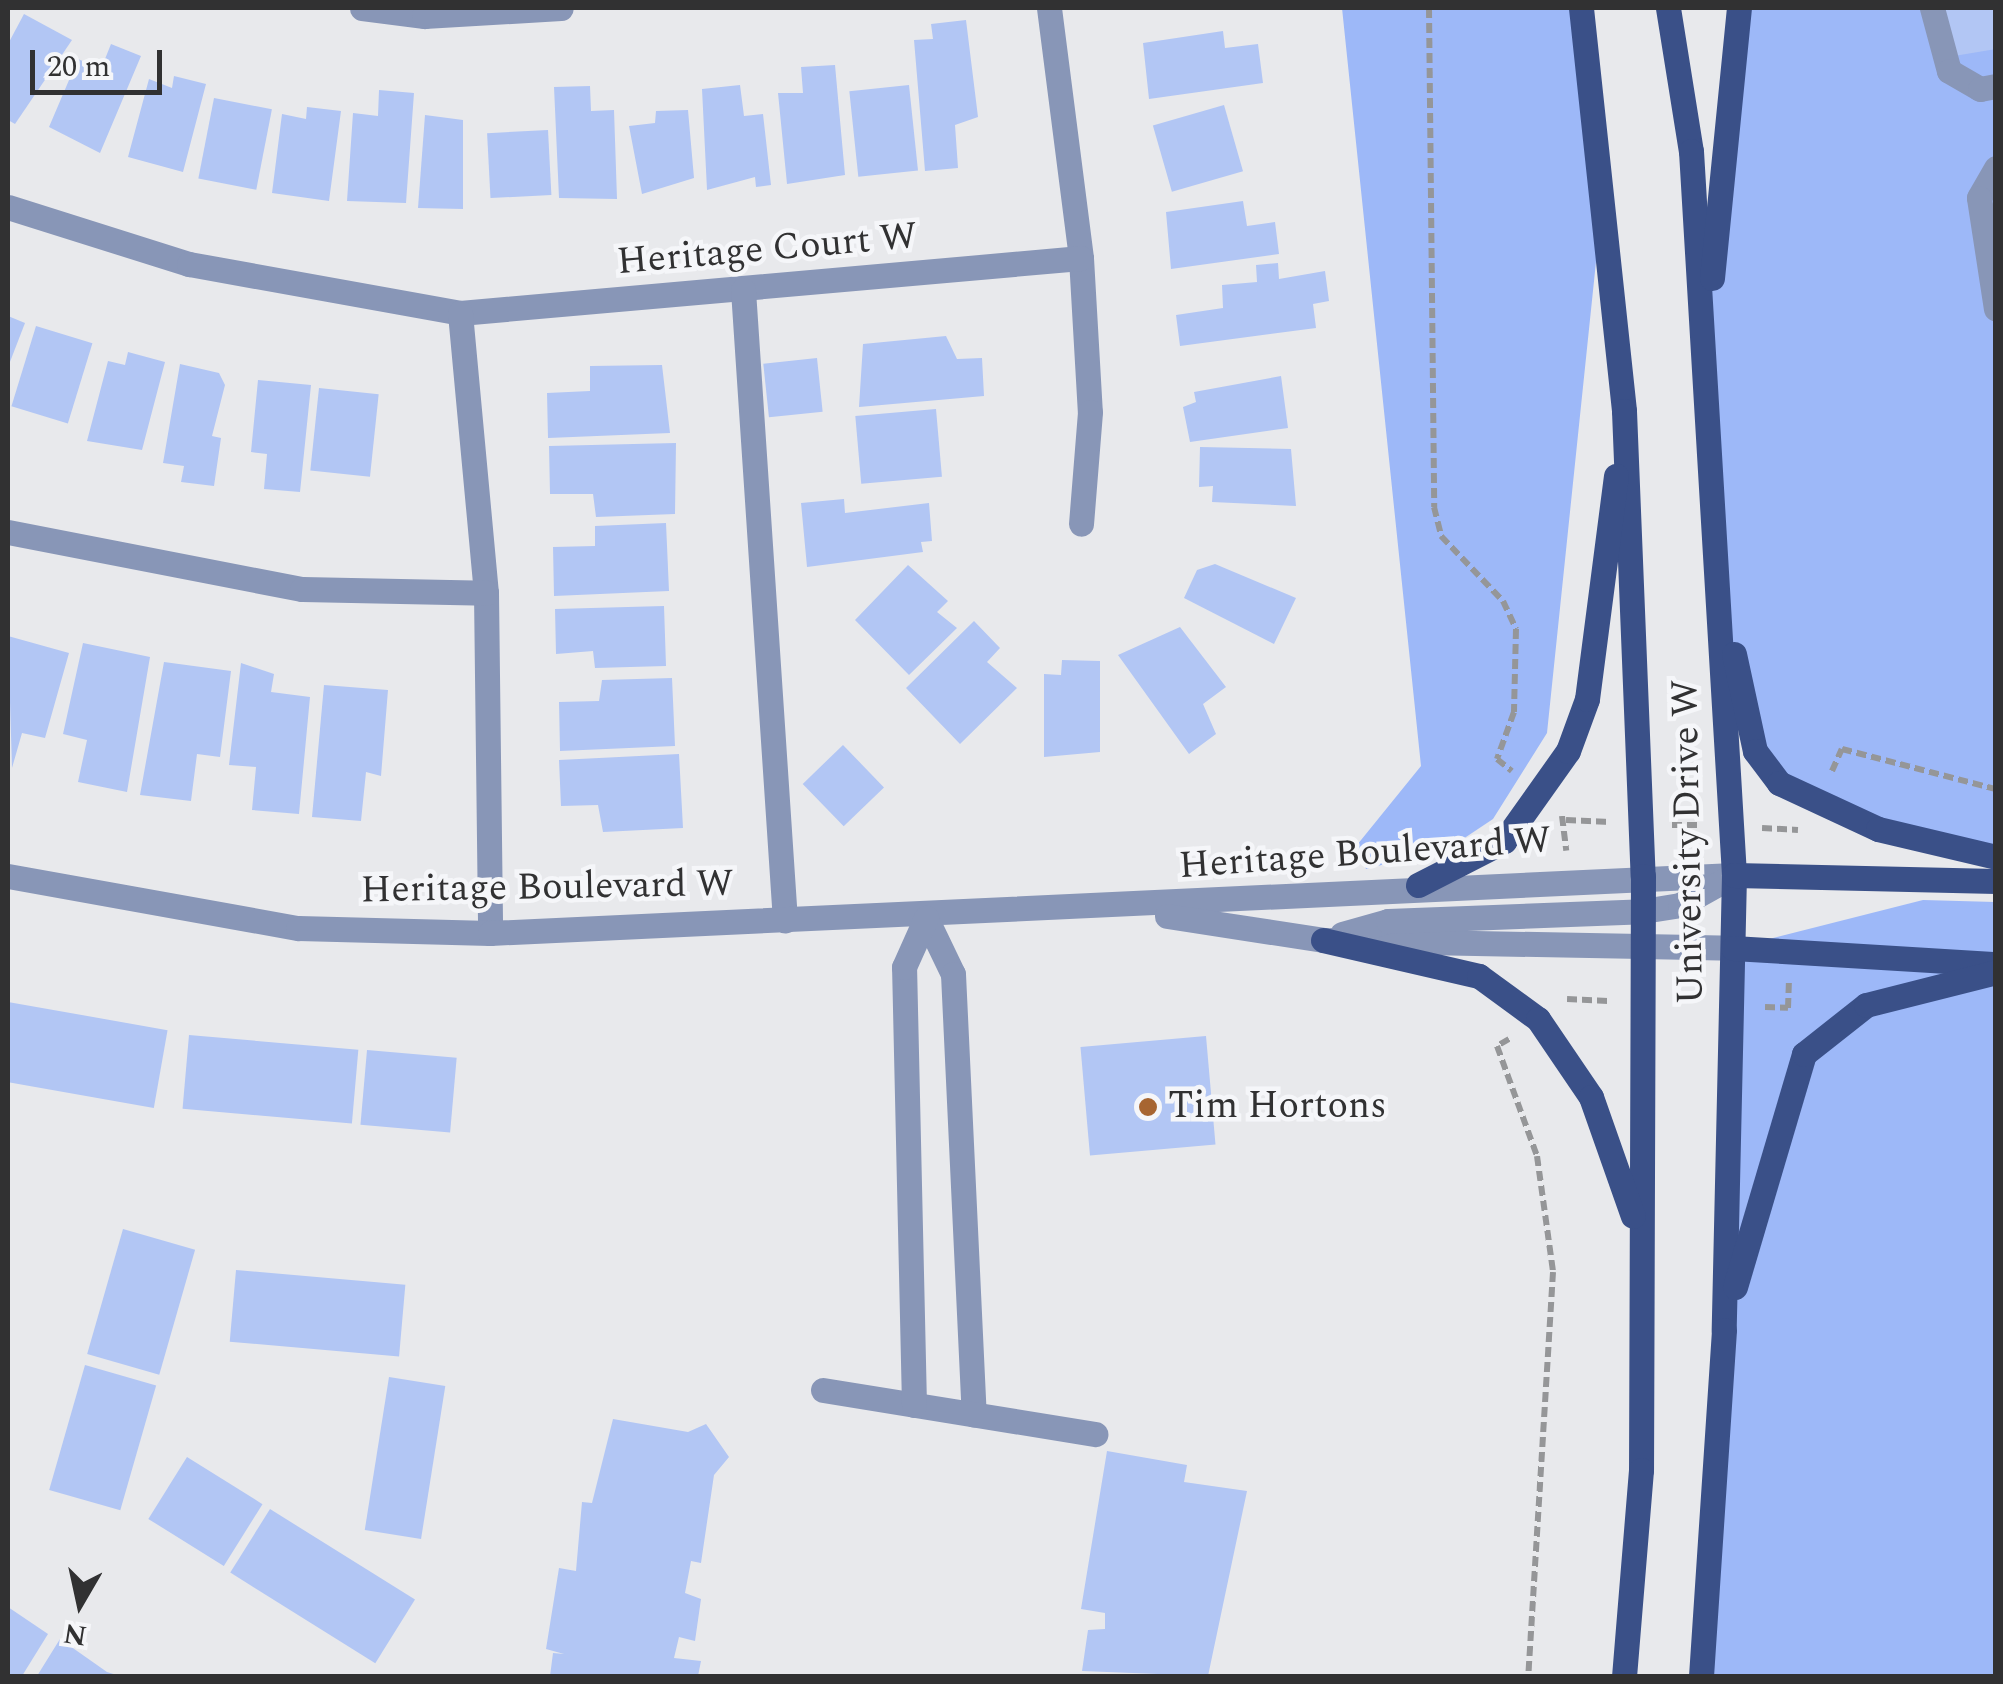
<!DOCTYPE html>
<style>
body{margin:0}
#map{position:relative;width:2003px;height:1684px;overflow:hidden;background:#e8e9ec;font-family:Spectral,serif}
div>[style]{position:absolute}
[style*='--x']{left:calc(var(--x)*1px);top:calc(var(--y)*1px);width:calc(var(--w)*1px);rotate:calc(var(--a)*1deg)}
.green>*{inset:0;background:#9db8f8}
.building>*{inset:0;background:#b2c6f4;transform-origin:0 0}
.path>*{height:6px;margin-top:-3px;transform-origin:0;background:repeating-linear-gradient(90deg,#959698 0 10px,transparent 0 15px)}
.minor>*{height:25px;margin:-12.5px;padding:0 12.5px;transform-origin:12.5px;border-radius:12.5px;background:#8896b7}
.major>*{height:25px;margin:-12.5px;padding:0 12.5px;transform-origin:12.5px;border-radius:12.5px;background:#3a5088}
.dots>*{width:28px;height:28px;translate:-50% -50%;box-sizing:border-box;border:5px solid #f5f6f9;border-radius:50%}
span{translate:-50% -50%;white-space:nowrap;text-align:center;line-height:1.15;-webkit-text-stroke:9px #f5f6f9;paint-order:stroke}
.street-label{font-size:38px;color:#313132}
.poi-label{font-size:38px;color:#313132}
.left{translate:0 -50%;text-align:left}
.frame{position:absolute;inset:0;border:10px solid #313132;pointer-events:none}
.north{position:absolute;left:30px;top:1554px;width:100px;height:100px;-webkit-text-stroke:8px #f5f6f9;paint-order:stroke;rotate:189deg;font-size:28px;font-weight:700;line-height:40px;text-align:center;color:#313132}
.north::after{content:'';display:block;margin:auto;width:35px;height:45px;background:#313132;clip-path:polygon(50% 0,100% 100%,50% 72%,0 100%)}
.scale{position:absolute;left:30px;top:50px;width:132px;height:45px;box-sizing:border-box;border:5px solid #313132;border-top:0;padding-left:12px;font-size:30px;line-height:35px;white-space:nowrap;color:#313132;-webkit-text-stroke:8px #f5f6f9;paint-order:stroke}
</style>
<div id="map">
<div class="green">
<i style="clip-path:polygon(1342px 8px,1581px 8px,1604px 185px,1547px 733px,1493px 819px,1451px 847px,1366px 869px,1357px 845px,1421px 766px)"></i>
<i style="clip-path:polygon(1739px 8px,1995px 8px,1995px 869px,1817px 804px,1755px 751px,1718px 576px,1706px 353px)"></i>
<i style="clip-path:polygon(1923px 900px,1995px 902px,1995px 1676px,1701px 1676px,1733px 948px)"></i>
</div>
<div class="building">
<i style="clip-path:polygon(1945px 8px,1996px 8px,1996px 49px,1954px 56px)"></i>
<i style="clip-path:polygon(24px 14px,72px 40px,15px 124px,8px 120px,8px 44px)"></i>
<i style="clip-path:polygon(966px 20px,978px 117px,955px 125px,958px 168px,925px 171px,914px 40px,933px 39px,931px 24px)"></i>
<i style="clip-path:polygon(1223px 31px,1225px 48px,1258px 44px,1263px 83px,1149px 99px,1143px 43px)"></i>
<i style="clip-path:polygon(111px 44px,141px 56px,100px 153px,49px 127px,78px 59px,101px 69px)"></i>
<i style="clip-path:polygon(835px 65px,845px 175px,787px 184px,778px 93px,803px 93px,801px 67px)"></i>
<i style="clip-path:polygon(174px 76px,206px 84px,183px 172px,128px 157px,149px 79px,172px 88px)"></i>
<i style="clip-path:polygon(740px 85px,744px 116px,763px 114px,771px 185px,756px 187px,755px 177px,707px 190px,702px 89px)"></i>
<i style="left:909px;top:85px;width:86px;height:60px;rotate:84deg"></i>
<i style="clip-path:polygon(590px 86px,591px 111px,614px 110px,617px 199px,559px 198px,554px 87px)"></i>
<i style="clip-path:polygon(379px 90px,414px 93px,406px 203px,347px 201px,353px 113px,378px 116px)"></i>
<i style="left:214px;top:98px;width:59px;height:82px;rotate:11deg"></i>
<i style="left:1224px;top:105px;width:69px;height:74px;rotate:74deg"></i>
<i style="clip-path:polygon(307px 107px,341px 111px,329px 201px,272px 193px,282px 114px,306px 119px)"></i>
<i style="clip-path:polygon(688px 110px,694px 178px,642px 194px,629px 126px,655px 123px,656px 111px)"></i>
<i style="clip-path:polygon(425px 115px,463px 120px,463px 209px,418px 208px)"></i>
<i style="left:548px;top:130px;width:65px;height:61px;rotate:87deg"></i>
<i style="clip-path:polygon(1243px 201px,1247px 226px,1275px 222px,1279px 254px,1171px 269px,1166px 212px)"></i>
<i style="clip-path:polygon(1278px 263px,1279px 279px,1325px 271px,1329px 301px,1313px 304px,1316px 328px,1180px 346px,1176px 315px,1223px 308px,1222px 285px,1257px 282px,1256px 265px)"></i>
<i style="clip-path:polygon(8px 316px,25px 323px,8px 367px)"></i>
<i style="left:36px;top:326px;width:59px;height:84px;rotate:17deg"></i>
<i style="clip-path:polygon(946px 336px,957px 359px,982px 358px,984px 396px,859px 407px,863px 344px)"></i>
<i style="clip-path:polygon(128px 352px,165px 362px,142px 450px,87px 441px,108px 361px,125px 365px)"></i>
<i style="left:817px;top:358px;width:54px;height:54px;rotate:84deg"></i>
<i style="clip-path:polygon(180px 364px,219px 373px,225px 385px,212px 436px,221px 438px,214px 486px,181px 482px,184px 466px,163px 463px)"></i>
<i style="clip-path:polygon(662px 365px,670px 433px,548px 438px,547px 393px,590px 391px,590px 366px)"></i>
<i style="clip-path:polygon(1281px 376px,1288px 428px,1190px 442px,1183px 407px,1196px 402px,1194px 392px)"></i>
<i style="clip-path:polygon(258px 380px,311px 385px,300px 492px,264px 489px,267px 454px,251px 452px)"></i>
<i style="left:319px;top:388px;width:60px;height:83px;rotate:6deg"></i>
<i style="left:936px;top:409px;width:68px;height:81px;rotate:85deg"></i>
<i style="clip-path:polygon(676px 443px,675px 514px,596px 517px,593px 494px,550px 494px,549px 446px)"></i>
<i style="clip-path:polygon(1200px 447px,1291px 449px,1296px 506px,1212px 502px,1213px 486px,1199px 487px)"></i>
<i style="clip-path:polygon(844px 499px,845px 513px,929px 503px,932px 541px,921px 542px,923px 552px,807px 567px,801px 503px)"></i>
<i style="clip-path:polygon(666px 523px,669px 591px,554px 596px,553px 547px,595px 546px,595px 526px)"></i>
<i style="clip-path:polygon(1215px 564px,1296px 598px,1274px 644px,1184px 598px,1197px 570px)"></i>
<i style="clip-path:polygon(908px 565px,948px 601px,937px 612px,957px 628px,909px 675px,855px 620px)"></i>
<i style="clip-path:polygon(664px 606px,666px 666px,595px 668px,593px 651px,556px 654px,555px 609px)"></i>
<i style="clip-path:polygon(974px 621px,1000px 648px,987px 662px,1017px 688px,960px 744px,906px 688px)"></i>
<i style="clip-path:polygon(1180px 627px,1226px 687px,1203px 704px,1216px 734px,1189px 754px,1118px 655px)"></i>
<i style="clip-path:polygon(8px 636px,69px 653px,45px 738px,22px 733px,12px 768px)"></i>
<i style="clip-path:polygon(83px 643px,150px 657px,127px 792px,78px 782px,87px 740px,63px 734px)"></i>
<i style="clip-path:polygon(1062px 660px,1100px 661px,1100px 752px,1044px 757px,1044px 674px,1061px 675px)"></i>
<i style="clip-path:polygon(164px 662px,231px 671px,220px 757px,197px 754px,191px 801px,140px 795px)"></i>
<i style="clip-path:polygon(241px 663px,274px 674px,271px 692px,310px 697px,299px 814px,252px 810px,256px 767px,229px 765px)"></i>
<i style="clip-path:polygon(672px 678px,675px 746px,560px 751px,559px 702px,599px 701px,602px 680px)"></i>
<i style="clip-path:polygon(324px 685px,388px 690px,381px 776px,366px 772px,361px 821px,312px 817px)"></i>
<i style="left:843px;top:745px;width:59px;height:56px;rotate:46deg"></i>
<i style="clip-path:polygon(679px 754px,683px 828px,603px 832px,598px 805px,561px 806px,559px 760px)"></i>
<i style="left:8px;top:1002px;width:162px;height:79px;rotate:10deg"></i>
<i style="left:189px;top:1035px;width:170px;height:74px;rotate:5deg"></i>
<i style="left:1206px;top:1036px;width:109px;height:126px;rotate:85deg"></i>
<i style="left:367px;top:1050px;width:90px;height:75px;rotate:5deg"></i>
<i style="left:123px;top:1229px;width:75px;height:130px;rotate:16deg"></i>
<i style="left:236px;top:1270px;width:170px;height:72px;rotate:5deg"></i>
<i style="left:85px;top:1365px;width:74px;height:130px;rotate:16deg"></i>
<i style="left:389px;top:1377px;width:57px;height:155px;rotate:9deg"></i>
<i style="clip-path:polygon(613px 1419px,688px 1432px,706px 1424px,729px 1457px,714px 1475px,701px 1563px,691px 1561px,685px 1593px,701px 1599px,695px 1641px,679px 1637px,674px 1658px,701px 1661px,698px 1676px,550px 1676px,553px 1653px,564px 1654px,546px 1649px,559px 1568px,576px 1571px,582px 1502px,592px 1503px)"></i>
<i style="clip-path:polygon(1107px 1451px,1187px 1465px,1184px 1482px,1247px 1491px,1208px 1676px,1082px 1671px,1088px 1630px,1105px 1629px,1105px 1613px,1081px 1609px)"></i>
<i style="left:187px;top:1457px;width:89px;height:73px;rotate:32deg"></i>
<i style="left:270px;top:1509px;width:171px;height:75px;rotate:32deg"></i>
<i style="clip-path:polygon(8px 1607px,48px 1634px,22px 1676px,8px 1676px)"></i>
<i style="clip-path:polygon(60px 1639px,107px 1672px,120px 1676px,37px 1676px)"></i>
</div>
<div class="path">
<i style="--x:1429;--y:8;--w:499;--a:89.4"></i>
<i style="--x:1434;--y:507;--w:30;--a:76"></i>
<i style="--x:1441;--y:536;--w:90;--a:46.4"></i>
<i style="--x:1503;--y:601;--w:31;--a:65"></i>
<i style="--x:1516;--y:629;--w:83;--a:91.4"></i>
<i style="--x:1514;--y:712;--w:50;--a:109.9"></i>
<i style="--x:1497;--y:759;--w:19;--a:39"></i>
<i style="--x:1832;--y:771;--w:24;--a:-66"></i>
<i style="--x:1842;--y:749;--w:159;--a:14.6"></i>
<i style="--x:1562;--y:816;--w:35;--a:83"></i>
<i style="--x:1566;--y:820;--w:44;--a:2.6"></i>
<i style="--x:1672;--y:825;--w:28;--a:0"></i>
<i style="--x:1762;--y:828;--w:36;--a:3"></i>
<i style="--x:1567;--y:999;--w:41;--a:2.8"></i>
<i style="--x:1765;--y:1007;--w:23;--a:2"></i>
<i style="--x:1788;--y:1008;--w:25;--a:-88"></i>
<i style="--x:1509;--y:1039;--w:14;--a:150"></i>
<i style="--x:1497;--y:1046;--w:117;--a:70"></i>
<i style="--x:1537;--y:1156;--w:117;--a:82.1"></i>
<i style="--x:1553;--y:1272;--w:405;--a:93.5"></i>
</div>
<div class="minor">
<i style="--x:362;--y:8;--w:63;--a:7.4"></i>
<i style="--x:424;--y:16;--w:137;--a:-3.3"></i>
<i style="--x:1049;--y:8;--w:252;--a:82.7"></i>
<i style="--x:1081;--y:258;--w:154;--a:86.7"></i>
<i style="--x:1090;--y:412;--w:112;--a:94.6"></i>
<i style="--x:1932;--y:8;--w:65;--a:74.9"></i>
<i style="--x:1949;--y:71;--w:36;--a:30"></i>
<i style="--x:1980;--y:89;--w:16;--a:-11"></i>
<i style="--x:1996;--y:168;--w:34;--a:120"></i>
<i style="--x:1979;--y:198;--w:112;--a:81.3"></i>
<i style="--x:8;--y:207;--w:190;--a:17.5"></i>
<i style="--x:189;--y:264;--w:275;--a:10.2"></i>
<i style="--x:460;--y:313;--w:623;--a:-5.06"></i>
<i style="--x:743;--y:290;--w:632;--a:86.19"></i>
<i style="--x:460;--y:313;--w:281;--a:84.7"></i>
<i style="--x:486;--y:593;--w:340;--a:89.3"></i>
<i style="--x:8;--y:532;--w:299;--a:11"></i>
<i style="--x:302;--y:589;--w:184;--a:1.2"></i>
<i style="--x:8;--y:876;--w:295;--a:10.2"></i>
<i style="--x:298;--y:928;--w:192;--a:1.5"></i>
<i style="--x:490;--y:933;--w:1245;--a:-2.67"></i>
<i style="--x:1167;--y:916;--w:158;--a:8.7"></i>
<i style="--x:1323;--y:940;--w:410;--a:1.1"></i>
<i style="--x:926;--y:918;--w:62;--a:64.3"></i>
<i style="--x:953;--y:974;--w:441;--a:87.3"></i>
<i style="--x:1342;--y:934;--w:48;--a:-15.8"></i>
<i style="--x:1388;--y:921;--w:255;--a:-2.2"></i>
<i style="--x:1643;--y:911;--w:37;--a:-9"></i>
<i style="--x:1680;--y:905;--w:62;--a:-29.1"></i>
<i style="--x:823;--y:1390;--w:276;--a:9.2"></i>
<i style="--x:914;--y:1405;--w:438;--a:-91.3"></i>
<i style="--x:904;--y:967;--w:54;--a:-65.8"></i>
</div>
<div class="major">
<i style="--x:1581;--y:8;--w:405;--a:83.9"></i>
<i style="--x:1624;--y:411;--w:465;--a:87.7"></i>
<i style="--x:1643;--y:876;--w:594;--a:90.19"></i>
<i style="--x:1641;--y:1470;--w:207;--a:94.7"></i>
<i style="--x:1668;--y:8;--w:145;--a:80.9"></i>
<i style="--x:1691;--y:151;--w:725;--a:86.6"></i>
<i style="--x:1734;--y:875;--w:455;--a:91.3"></i>
<i style="--x:1724;--y:1330;--w:347;--a:93.8"></i>
<i style="--x:1712;--y:278;--w:271;--a:-84.3"></i>
<i style="--x:1734;--y:654;--w:99;--a:77.8"></i>
<i style="--x:1755;--y:751;--w:40;--a:53"></i>
<i style="--x:1779;--y:783;--w:109;--a:24.9"></i>
<i style="--x:1878;--y:829;--w:121;--a:13.3"></i>
<i style="--x:1734;--y:875;--w:262;--a:1.3"></i>
<i style="--x:1418;--y:885;--w:97;--a:-27.1"></i>
<i style="--x:1504;--y:841;--w:110;--a:-54.6"></i>
<i style="--x:1568;--y:751;--w:55;--a:-69.9"></i>
<i style="--x:1587;--y:699;--w:225;--a:-82.6"></i>
<i style="--x:1323;--y:940;--w:160;--a:13"></i>
<i style="--x:1479;--y:976;--w:73;--a:36.1"></i>
<i style="--x:1538;--y:1019;--w:94;--a:55.8"></i>
<i style="--x:1591;--y:1097;--w:126;--a:70.6"></i>
<i style="--x:1733;--y:948;--w:260;--a:3.5"></i>
<i style="--x:1735;--y:1287;--w:243;--a:-73.5"></i>
<i style="--x:1804;--y:1054;--w:79;--a:-38.3"></i>
<i style="--x:1866;--y:1005;--w:134;--a:-14.2"></i>
</div>
<div class="dots">
<i style="left:1148px;top:1107px;background:#a76531"></i>
</div>
<div class="street-label">
<span style="left:767px;top:250px;rotate:-5deg">Heritage Court W</span>
<span style="left:1689px;top:842px;rotate:-91deg">University Drive W</span>
<span style="left:1365px;top:854px;rotate:-4deg">Heritage Boulevard W</span>
<span style="left:547px;top:888px;rotate:-1deg">Heritage Boulevard W</span>
</div>
<div class="poi-label">
<span class="left" style="left:1168px;top:1107px">Tim Hortons</span>
</div>
<div class="frame"></div>
<div class="north">N</div>
<div class="scale">20 m</div>
</div>
